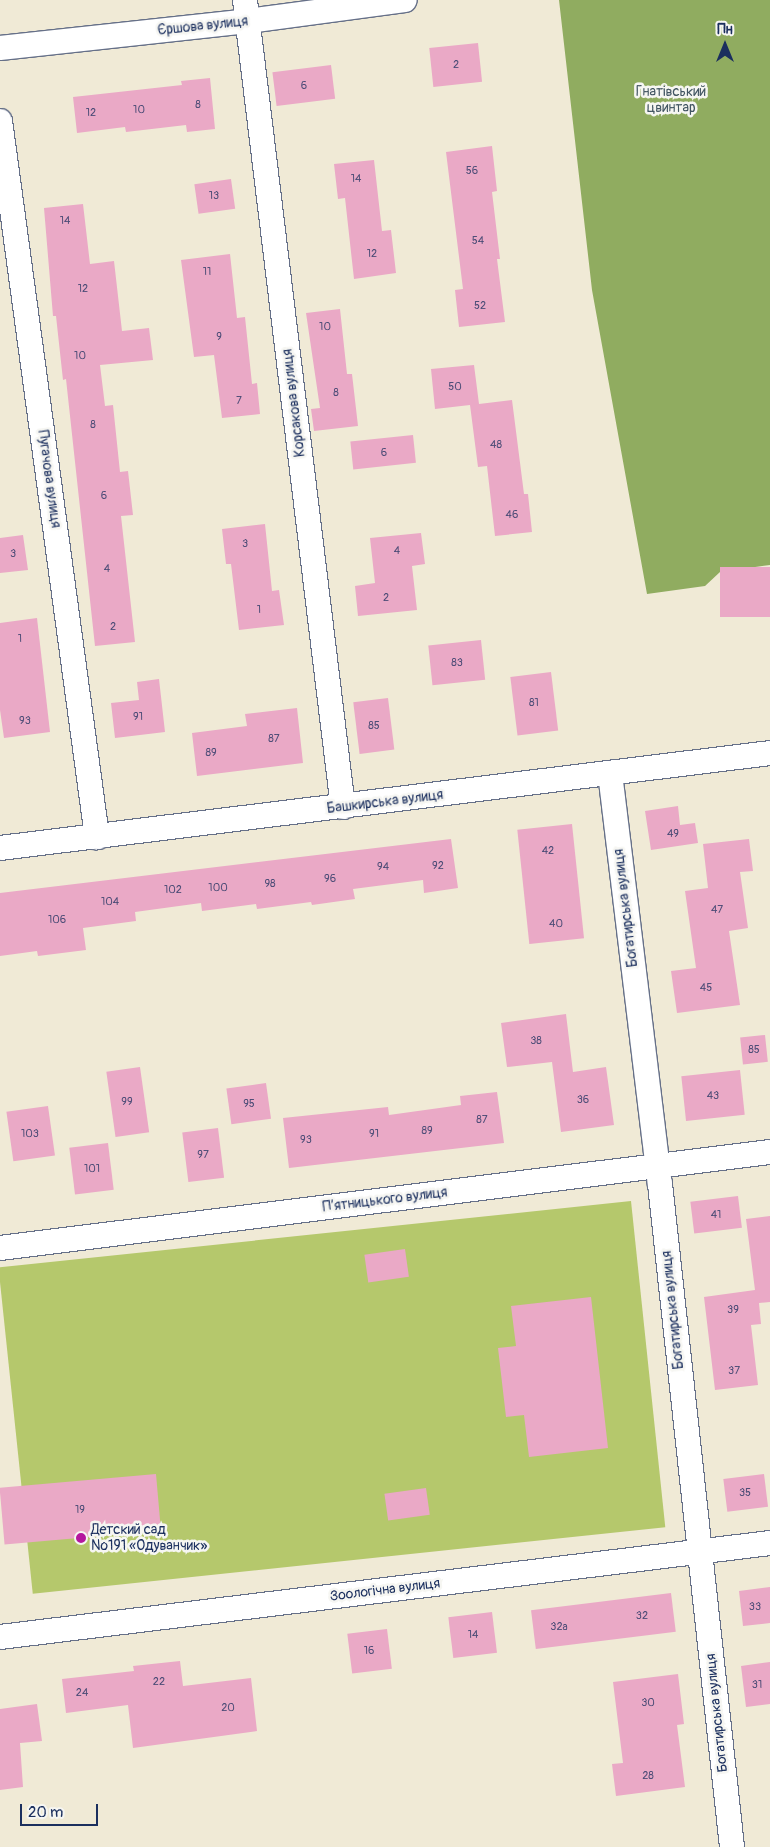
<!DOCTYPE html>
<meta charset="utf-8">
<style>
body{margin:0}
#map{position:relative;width:770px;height:1847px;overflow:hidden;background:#f0ead6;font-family:Pangolin,sans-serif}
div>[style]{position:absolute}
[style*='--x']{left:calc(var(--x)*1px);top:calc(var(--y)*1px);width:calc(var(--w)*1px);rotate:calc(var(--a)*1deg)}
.green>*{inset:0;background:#b5c86c;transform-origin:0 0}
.forest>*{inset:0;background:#90ac60}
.building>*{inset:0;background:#eaa9c6;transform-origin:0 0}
.roads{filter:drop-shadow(1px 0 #667088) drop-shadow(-1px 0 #667088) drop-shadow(0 1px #667088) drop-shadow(0 -1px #667088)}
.minor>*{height:24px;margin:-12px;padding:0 12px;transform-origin:12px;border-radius:12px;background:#fff}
.dots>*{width:14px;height:14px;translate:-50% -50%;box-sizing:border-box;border:2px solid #f6f6f2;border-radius:50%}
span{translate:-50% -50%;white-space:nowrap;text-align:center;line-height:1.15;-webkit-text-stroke:5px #f6f6f2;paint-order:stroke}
.number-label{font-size:11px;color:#4f4e78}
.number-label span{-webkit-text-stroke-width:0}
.street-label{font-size:14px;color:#1b2f5e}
.park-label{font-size:14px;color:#425562}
.poi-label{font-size:14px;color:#1b2f5e}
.left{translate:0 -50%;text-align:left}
.north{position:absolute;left:700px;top:20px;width:50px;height:50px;-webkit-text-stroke:4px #f6f6f2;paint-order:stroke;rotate:0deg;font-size:14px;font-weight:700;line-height:20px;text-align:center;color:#1b2f5e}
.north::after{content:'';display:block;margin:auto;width:18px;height:22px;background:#1b2f5e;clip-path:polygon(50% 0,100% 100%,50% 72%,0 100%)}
.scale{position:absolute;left:20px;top:1804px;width:78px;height:22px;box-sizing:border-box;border:2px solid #1b2f5e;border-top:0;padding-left:6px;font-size:15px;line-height:18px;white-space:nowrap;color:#1b2f5e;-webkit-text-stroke:4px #f6f6f2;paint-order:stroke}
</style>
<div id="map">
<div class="green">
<i style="left:631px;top:1201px;width:328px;height:636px;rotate:84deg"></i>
</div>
<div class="forest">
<i style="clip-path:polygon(559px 0,770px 0,770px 565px,720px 572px,705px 586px,647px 594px,592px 290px)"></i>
</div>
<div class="building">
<i style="left:478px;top:43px;width:39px;height:49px;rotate:84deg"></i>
<i style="left:331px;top:65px;width:34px;height:59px;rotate:83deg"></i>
<i style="clip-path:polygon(210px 78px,215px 129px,187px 132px,186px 125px,126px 132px,125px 127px,77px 133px,73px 97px,182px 85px,181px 81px)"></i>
<i style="clip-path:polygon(492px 146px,497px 191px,492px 192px,500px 259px,497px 259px,505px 322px,459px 327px,455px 290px,463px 289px,446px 152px)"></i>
<i style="clip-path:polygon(374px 160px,382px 231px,391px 230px,396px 273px,354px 279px,345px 198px,338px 199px,334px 164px)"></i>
<i style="left:231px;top:179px;width:30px;height:37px;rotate:82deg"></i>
<i style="clip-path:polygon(83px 204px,90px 264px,114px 261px,122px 331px,149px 328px,153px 360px,100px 365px,105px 406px,113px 405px,120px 472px,128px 471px,133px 515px,121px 516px,135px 642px,95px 646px,66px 379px,63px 380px,56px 316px,53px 316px,44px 208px)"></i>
<i style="clip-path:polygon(230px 254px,237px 318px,245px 317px,252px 384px,257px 383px,260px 414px,222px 418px,214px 355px,194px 357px,181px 260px)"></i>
<i style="clip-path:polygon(340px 309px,347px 374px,352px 374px,358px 426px,314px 431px,311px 409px,320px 408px,306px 313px)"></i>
<i style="clip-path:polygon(474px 365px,479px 404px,512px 400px,524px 494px,528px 494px,532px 532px,495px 536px,487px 466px,478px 467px,470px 405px,435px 409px,431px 369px)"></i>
<i style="left:413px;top:435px;width:28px;height:63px;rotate:84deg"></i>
<i style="clip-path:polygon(265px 524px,272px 591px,279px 590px,284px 625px,239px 630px,231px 564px,226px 564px,222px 529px)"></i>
<i style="clip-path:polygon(421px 533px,425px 564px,412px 566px,417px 610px,358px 616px,355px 586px,375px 583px,370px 538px)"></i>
<i style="clip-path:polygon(23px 535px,28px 570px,0 573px,0 538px)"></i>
<i style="left:770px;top:567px;width:50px;height:50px;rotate:90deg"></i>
<i style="clip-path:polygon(37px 618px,50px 732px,4px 738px,0 710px,0 623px)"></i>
<i style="left:481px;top:640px;width:40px;height:53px;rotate:84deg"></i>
<i style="left:551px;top:672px;width:59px;height:41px;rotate:83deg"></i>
<i style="clip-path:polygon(159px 679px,165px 732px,115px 738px,111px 703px,139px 700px,137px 682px)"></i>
<i style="left:388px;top:698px;width:52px;height:35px;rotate:83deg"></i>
<i style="clip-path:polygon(297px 708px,303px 763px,197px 776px,192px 733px,247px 726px,245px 714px)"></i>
<i style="clip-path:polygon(678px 806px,680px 825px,695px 823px,698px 843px,651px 850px,645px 811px)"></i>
<i style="left:572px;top:824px;width:115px;height:55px;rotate:84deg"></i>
<i style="clip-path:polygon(451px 839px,458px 888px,424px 893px,423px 880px,353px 889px,355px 899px,312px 905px,311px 902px,257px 909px,256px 904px,202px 911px,201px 903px,135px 912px,136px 921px,83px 928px,86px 950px,38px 956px,37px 951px,0 956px,0 893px)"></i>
<i style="clip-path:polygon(749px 839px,753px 871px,740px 872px,748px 928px,729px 931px,740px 1005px,677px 1013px,671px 971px,696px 968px,685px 891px,708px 888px,703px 844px)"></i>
<i style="clip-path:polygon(566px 1014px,573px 1072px,606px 1067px,614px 1125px,561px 1132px,552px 1062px,507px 1067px,501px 1023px)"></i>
<i style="left:765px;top:1035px;width:27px;height:25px;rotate:84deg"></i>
<i style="left:140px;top:1067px;width:66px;height:34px;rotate:82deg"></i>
<i style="left:740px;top:1070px;width:45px;height:59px;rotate:84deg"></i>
<i style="left:266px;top:1083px;width:36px;height:40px;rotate:82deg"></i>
<i style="clip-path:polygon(497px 1092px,504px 1143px,289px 1168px,283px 1118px,388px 1107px,389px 1115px,461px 1105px,460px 1096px)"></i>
<i style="left:48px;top:1106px;width:50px;height:42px;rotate:82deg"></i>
<i style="left:218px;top:1128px;width:50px;height:36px;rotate:83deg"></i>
<i style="left:108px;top:1143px;width:47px;height:39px;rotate:83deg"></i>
<i style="left:738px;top:1196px;width:32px;height:48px;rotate:83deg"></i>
<i style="clip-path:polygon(770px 1216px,770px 1302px,759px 1303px,761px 1324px,751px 1325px,758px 1385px,715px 1390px,704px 1297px,755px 1290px,746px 1219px)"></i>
<i style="left:405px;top:1249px;width:28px;height:41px;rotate:82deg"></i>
<i style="clip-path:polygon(591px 1297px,608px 1448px,529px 1457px,524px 1415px,506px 1417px,498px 1348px,516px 1346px,511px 1306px)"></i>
<i style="left:156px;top:1474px;width:57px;height:157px;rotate:85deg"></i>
<i style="left:764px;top:1474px;width:33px;height:41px;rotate:83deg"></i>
<i style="left:426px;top:1488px;width:27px;height:42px;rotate:82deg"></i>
<i style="clip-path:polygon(770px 1587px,770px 1623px,743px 1626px,739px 1591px)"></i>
<i style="left:671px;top:1593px;width:39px;height:141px;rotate:83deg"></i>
<i style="left:492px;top:1612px;width:41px;height:44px;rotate:83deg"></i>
<i style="left:387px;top:1629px;width:40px;height:40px;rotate:83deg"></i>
<i style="clip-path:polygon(180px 1661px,183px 1686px,251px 1678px,257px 1731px,133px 1748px,128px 1705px,66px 1713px,62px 1679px,134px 1671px,133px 1666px)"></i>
<i style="clip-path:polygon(770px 1662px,770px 1704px,746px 1707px,741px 1666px)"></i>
<i style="clip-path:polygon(678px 1674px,684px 1724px,677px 1725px,685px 1787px,616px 1796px,612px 1764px,623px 1763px,613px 1682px)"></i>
<i style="clip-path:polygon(37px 1704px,42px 1741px,20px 1743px,23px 1787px,0 1790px,0 1709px)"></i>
</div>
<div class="roads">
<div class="minor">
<i style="--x:245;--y:0;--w:813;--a:83.08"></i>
<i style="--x:0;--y:48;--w:249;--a:-6.2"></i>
<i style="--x:248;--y:21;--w:158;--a:-7.6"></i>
<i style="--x:0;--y:121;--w:723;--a:82.28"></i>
<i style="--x:610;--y:773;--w:414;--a:83.1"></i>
<i style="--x:660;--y:1184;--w:667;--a:83.8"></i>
<i style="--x:0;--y:848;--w:776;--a:-7.03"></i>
<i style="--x:0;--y:1248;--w:776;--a:-7.11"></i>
<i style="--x:0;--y:1637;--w:776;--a:-6.96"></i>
</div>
</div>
<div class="dots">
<i style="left:81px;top:1538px;background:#b5179e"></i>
</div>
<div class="number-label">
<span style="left:456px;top:65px">2</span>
<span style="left:304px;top:86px">6</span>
<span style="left:198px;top:105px">8</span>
<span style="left:139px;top:110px">10</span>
<span style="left:91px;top:113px">12</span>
<span style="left:472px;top:171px">56</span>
<span style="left:356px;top:179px">14</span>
<span style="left:214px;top:196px">13</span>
<span style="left:65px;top:221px">14</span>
<span style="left:478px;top:241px">54</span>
<span style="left:372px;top:254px">12</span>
<span style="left:207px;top:272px">11</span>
<span style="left:83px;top:289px">12</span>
<span style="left:480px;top:306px">52</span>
<span style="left:325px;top:327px">10</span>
<span style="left:219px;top:337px">9</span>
<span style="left:80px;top:356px">10</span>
<span style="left:455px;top:387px">50</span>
<span style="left:336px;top:393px">8</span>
<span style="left:239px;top:401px">7</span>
<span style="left:93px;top:425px">8</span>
<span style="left:496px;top:445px">48</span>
<span style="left:384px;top:453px">6</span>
<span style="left:104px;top:496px">6</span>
<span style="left:512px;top:515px">46</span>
<span style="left:245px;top:544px">3</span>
<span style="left:397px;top:551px">4</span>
<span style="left:13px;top:554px">3</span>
<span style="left:107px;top:569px">4</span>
<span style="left:386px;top:598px">2</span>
<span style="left:259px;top:610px">1</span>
<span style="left:113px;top:627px">2</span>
<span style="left:20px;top:639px">1</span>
<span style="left:457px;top:663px">83</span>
<span style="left:534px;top:703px">81</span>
<span style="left:138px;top:717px">91</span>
<span style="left:25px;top:721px">93</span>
<span style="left:374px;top:726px">85</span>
<span style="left:274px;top:739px">87</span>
<span style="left:211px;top:753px">89</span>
<span style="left:673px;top:834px">49</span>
<span style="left:548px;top:851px">42</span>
<span style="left:438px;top:866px">92</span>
<span style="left:383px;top:867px">94</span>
<span style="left:330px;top:879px">96</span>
<span style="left:270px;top:884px">98</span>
<span style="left:218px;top:888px">100</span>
<span style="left:173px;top:890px">102</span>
<span style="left:110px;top:902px">104</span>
<span style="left:717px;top:910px">47</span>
<span style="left:57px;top:920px">106</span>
<span style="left:556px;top:924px">40</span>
<span style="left:706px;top:988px">45</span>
<span style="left:536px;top:1041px">38</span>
<span style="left:754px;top:1050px">85</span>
<span style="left:713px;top:1096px">43</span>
<span style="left:583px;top:1100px">36</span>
<span style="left:127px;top:1102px">99</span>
<span style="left:249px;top:1104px">95</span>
<span style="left:482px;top:1120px">87</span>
<span style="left:427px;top:1131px">89</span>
<span style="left:30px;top:1134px">103</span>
<span style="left:374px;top:1134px">91</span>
<span style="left:306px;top:1140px">93</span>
<span style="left:203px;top:1155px">97</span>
<span style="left:92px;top:1169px">101</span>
<span style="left:716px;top:1215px">41</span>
<span style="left:733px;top:1310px">39</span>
<span style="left:734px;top:1371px">37</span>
<span style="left:745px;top:1493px">35</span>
<span style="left:80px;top:1510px">19</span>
<span style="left:755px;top:1607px">33</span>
<span style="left:642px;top:1616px">32</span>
<span style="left:559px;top:1627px">32а</span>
<span style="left:473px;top:1635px">14</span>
<span style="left:369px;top:1651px">16</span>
<span style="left:159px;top:1682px">22</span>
<span style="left:757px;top:1685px">31</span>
<span style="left:82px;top:1693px">24</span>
<span style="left:648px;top:1703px">30</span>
<span style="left:228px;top:1708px">20</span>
<span style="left:648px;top:1776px">28</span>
</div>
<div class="street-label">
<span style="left:203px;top:26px;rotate:-6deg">Єршова вулиця</span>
<span style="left:294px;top:403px;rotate:-97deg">Корсакова вулиця</span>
<span style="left:49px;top:479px;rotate:82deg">Пугачова вулиця</span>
<span style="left:385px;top:802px;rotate:-7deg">Башкирська вулиця</span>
<span style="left:626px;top:908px;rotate:-97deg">Богатирська вулиця</span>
<span style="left:385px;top:1200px;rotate:-7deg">П’ятницького вулиця</span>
<span style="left:673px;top:1310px;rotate:-96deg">Богатирська вулиця</span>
<span style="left:385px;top:1590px;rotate:-7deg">Зоологічна вулиця</span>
<span style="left:717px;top:1713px;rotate:-96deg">Богатирська вулиця</span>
</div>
<div class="park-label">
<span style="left:671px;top:100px">Гнатівський<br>цвинтар</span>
</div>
<div class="poi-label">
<span class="left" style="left:91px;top:1538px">Детский сад<br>№191 «Одуванчик»</span>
</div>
<div class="north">Пн</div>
<div class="scale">20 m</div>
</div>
